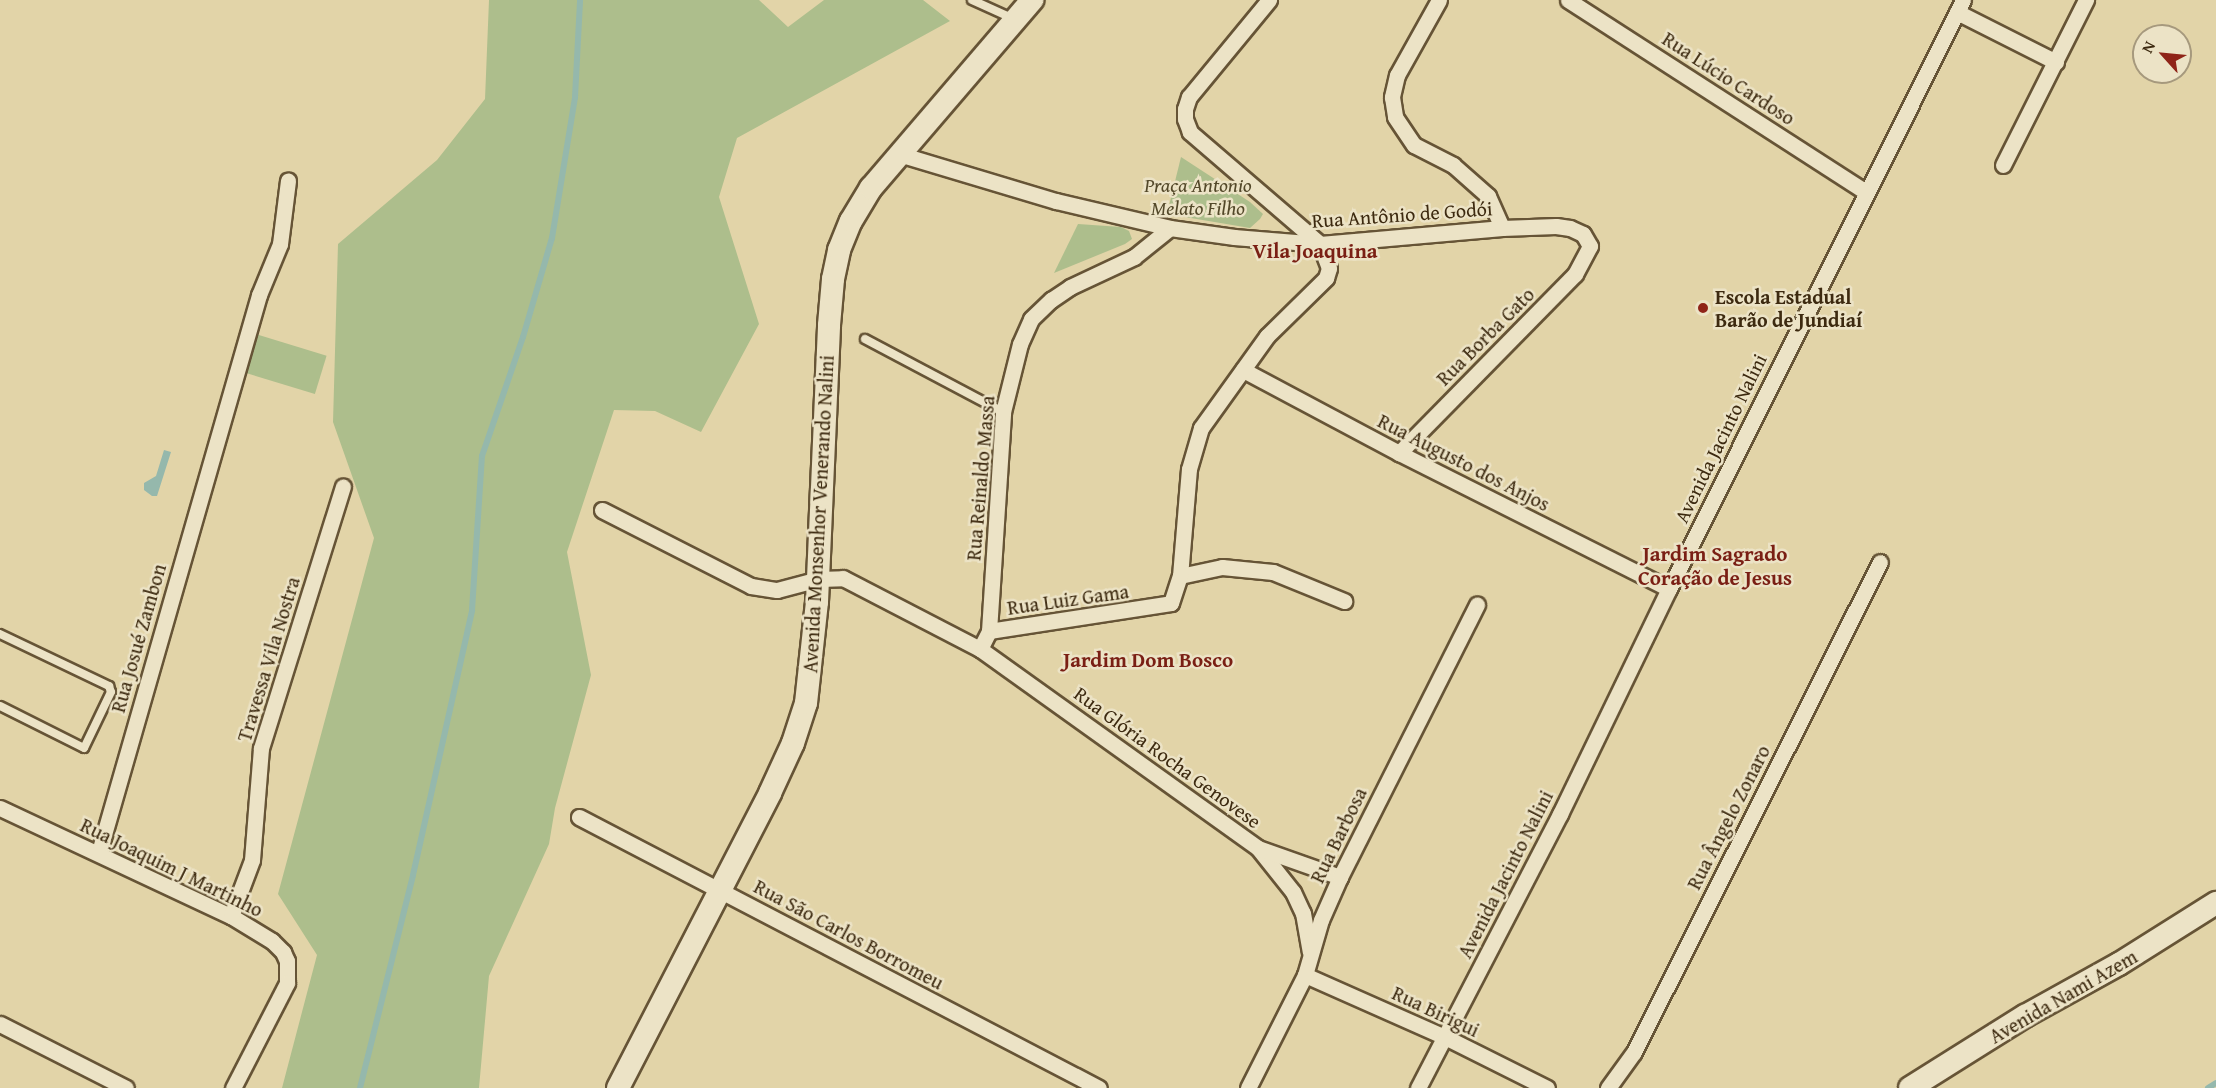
<!DOCTYPE html>
<meta charset="utf-8">
<style>
body{margin:0}
#map{position:relative;width:2216px;height:1088px;overflow:hidden;background:#e2d4a8;font-family:"Gentium Book Plus",serif}
div>[style]{position:absolute}
[style*='--x']{left:calc(var(--x)*1px);top:calc(var(--y)*1px);width:calc(var(--w)*1px);rotate:calc(var(--a)*1deg)}
.green>*{inset:0;background:#adbe8c;transform-origin:0 0}
.water>*{inset:0;background:#95b8ac}
.stream>*{height:6px;margin:-3px;padding:0 3px;transform-origin:3px;border-radius:3px;background:#95b8ac}
.roads{filter:drop-shadow(2px 0 #665436) drop-shadow(-2px 0 #665436) drop-shadow(0 2px #665436) drop-shadow(0 -2px #665436)}
.lane>*{height:8px;margin:-4px;padding:0 4px;transform-origin:4px;border-radius:4px;background:#ece3c6}
.street>*{height:15px;margin:-7.5px;padding:0 7.5px;transform-origin:7.5px;border-radius:7.5px;background:#ece3c6}
.secondary>*{height:22px;margin:-11px;padding:0 11px;transform-origin:11px;border-radius:11px;background:#ece3c6}
.dots>*{width:16px;height:16px;translate:-50% -50%;box-sizing:border-box;border:3px solid #ece3c6;border-radius:50%}
span{translate:-50% -50%;white-space:nowrap;text-align:center;line-height:1.15;-webkit-text-stroke:5px #ece3c6;paint-order:stroke}
.street-label{font-size:20px;color:#3d2a10}
.park-label{font-size:20px;color:#534829;font-style:italic}
.poi-label{font-size:20px;color:#3d2a10;font-weight:700}
.left{translate:0 -50%;text-align:left}
.neighbourhood-label{font-size:21px;color:#7a1f14;font-weight:700}
.north{position:absolute;left:2132px;top:24px;width:60px;height:60px;box-sizing:border-box;background:#ece3c6;border:2px solid #a6997d;border-radius:50%;rotate:297deg;font-size:16px;font-weight:700;line-height:24px;text-align:center;color:#3d2a10}
.north::after{content:'';display:block;margin:auto;width:21px;height:27px;background:#8f2418;clip-path:polygon(50% 0,100% 100%,50% 72%,0 100%)}
</style>
<div id="map">
<div class="green">
<i style="clip-path:polygon(489px 0,759px 0,788px 27px,824px 0,923px 0,950px 21px,737px 138px,719px 197px,759px 324px,701px 432px,655px 411px,614px 410px,567px 552px,591px 675px,555px 808px,549px 844px,489px 976px,479px 1088px,282px 1088px,317px 955px,278px 894px,374px 538px,333px 422px,338px 244px,437px 160px,485px 99px)"></i>
<i style="clip-path:polygon(1181px 157px,1250px 202px,1263px 214px,1260px 219px,1250px 228px,1167px 214px)"></i>
<i style="clip-path:polygon(1078px 224px,1121px 227px,1129px 231px,1132px 239px,1125px 244px,1054px 273px)"></i>
<i style="left:252px;top:333px;width:78px;height:40px;rotate:17deg"></i>
</div>
<div class="water">
<i style="clip-path:polygon(164px 450px,171px 452px,157px 496px,152px 496px,144px 490px,144px 483px,156px 476px)"></i>
</div>
<div class="stream">
<i style="--x:360;--y:1088;--w:219;--a:-76"></i>
<i style="--x:413;--y:875;--w:271;--a:-77.4"></i>
<i style="--x:472;--y:610;--w:154;--a:-86.3"></i>
<i style="--x:482;--y:456;--w:126;--a:-71"></i>
<i style="--x:523;--y:337;--w:103;--a:-73.7"></i>
<i style="--x:552;--y:238;--w:143;--a:-80.7"></i>
<i style="--x:575;--y:97;--w:97;--a:-87"></i>
<i style="--x:2208;--y:1088;--w:9;--a:-32"></i>
</div>
<div class="roads">
<div class="lane">
<i style="--x:972;--y:0;--w:46;--a:24.3"></i>
<i style="--x:865;--y:339;--w:156;--a:27.9"></i>
<i style="--x:0;--y:634;--w:121;--a:25.5"></i>
<i style="--x:109;--y:686;--w:6;--a:72"></i>
<i style="--x:111;--y:692;--w:62;--a:115.7"></i>
<i style="--x:84;--y:748;--w:94;--a:-153.4"></i>
</div>
<div class="street">
<i style="--x:1439;--y:0;--w:86;--a:119.2"></i>
<i style="--x:1397;--y:75;--w:23;--a:103"></i>
<i style="--x:1392;--y:97;--w:20;--a:81"></i>
<i style="--x:1395;--y:117;--w:34;--a:56"></i>
<i style="--x:1414;--y:145;--w:44;--a:27.1"></i>
<i style="--x:1453;--y:165;--w:47;--a:41.5"></i>
<i style="--x:1488;--y:196;--w:35;--a:66"></i>
<i style="--x:1568;--y:0;--w:354;--a:32.8"></i>
<i style="--x:1957;--y:12;--w:111;--a:26.8"></i>
<i style="--x:899;--y:154;--w:164;--a:16.7"></i>
<i style="--x:1056;--y:201;--w:117;--a:13.3"></i>
<i style="--x:1170;--y:228;--w:65;--a:8"></i>
<i style="--x:1234;--y:237;--w:86;--a:4.7"></i>
<i style="--x:1320;--y:244;--w:183;--a:-5"></i>
<i style="--x:1502;--y:228;--w:54;--a:-2.1"></i>
<i style="--x:1556;--y:226;--w:14;--a:8"></i>
<i style="--x:1570;--y:228;--w:14;--a:25"></i>
<i style="--x:1583;--y:234;--w:14;--a:60"></i>
<i style="--x:1590;--y:246;--w:32;--a:118"></i>
<i style="--x:1575;--y:274;--w:251;--a:134.5"></i>
<i style="--x:2003;--y:165;--w:185;--a:-63.3"></i>
<i style="--x:1243;--y:370;--w:177;--a:28"></i>
<i style="--x:1399;--y:453;--w:302;--a:26.7"></i>
<i style="--x:602;--y:510;--w:167;--a:27"></i>
<i style="--x:751;--y:586;--w:26;--a:9"></i>
<i style="--x:777;--y:590;--w:43;--a:-14.7"></i>
<i style="--x:819;--y:579;--w:24;--a:-2"></i>
<i style="--x:843;--y:578;--w:154;--a:27.4"></i>
<i style="--x:980;--y:649;--w:342;--a:35.6"></i>
<i style="--x:1258;--y:848;--w:56;--a:51.5"></i>
<i style="--x:1293;--y:892;--w:23;--a:65"></i>
<i style="--x:1303;--y:913;--w:39;--a:80"></i>
<i style="--x:1180;--y:576;--w:43;--a:-12.1"></i>
<i style="--x:1222;--y:567;--w:51;--a:5.6"></i>
<i style="--x:1273;--y:572;--w:77;--a:22.2"></i>
<i style="--x:989;--y:631;--w:219;--a:-86.3"></i>
<i style="--x:1003;--y:412;--w:70;--a:-76"></i>
<i style="--x:1020;--y:344;--w:27;--a:-66"></i>
<i style="--x:1031;--y:319;--w:28;--a:-44"></i>
<i style="--x:1051;--y:300;--w:23;--a:-34"></i>
<i style="--x:1070;--y:287;--w:71;--a:-25.1"></i>
<i style="--x:1134;--y:257;--w:46;--a:-38.9"></i>
<i style="--x:980;--y:649;--w:20;--a:-63"></i>
<i style="--x:989;--y:631;--w:184;--a:-8.7"></i>
<i style="--x:1171;--y:603;--w:28;--a:-72"></i>
<i style="--x:1180;--y:576;--w:107;--a:-85.2"></i>
<i style="--x:1189;--y:469;--w:43;--a:-73.7"></i>
<i style="--x:1201;--y:428;--w:113;--a:-54.3"></i>
<i style="--x:1267;--y:336;--w:83;--a:-44.5"></i>
<i style="--x:1326;--y:278;--w:10;--a:-73"></i>
<i style="--x:1329;--y:268;--w:26;--a:-111"></i>
<i style="--x:1320;--y:244;--w:172;--a:-139.3"></i>
<i style="--x:1190;--y:132;--w:14;--a:-111"></i>
<i style="--x:1185;--y:119;--w:10;--a:-90"></i>
<i style="--x:1185;--y:109;--w:13;--a:-72"></i>
<i style="--x:1189;--y:97;--w:126;--a:-50.5"></i>
<i style="--x:0;--y:808;--w:255;--a:25.1"></i>
<i style="--x:231;--y:916;--w:48;--a:31.4"></i>
<i style="--x:272;--y:941;--w:16;--a:45"></i>
<i style="--x:283;--y:952;--w:10;--a:66"></i>
<i style="--x:287;--y:961;--w:22;--a:90"></i>
<i style="--x:287;--y:983;--w:118;--a:117.2"></i>
<i style="--x:579;--y:817;--w:586;--a:27.53"></i>
<i style="--x:1261;--y:849;--w:84;--a:19.5"></i>
<i style="--x:99;--y:852;--w:580;--a:-73.97"></i>
<i style="--x:259;--y:295;--w:55;--a:-67.6"></i>
<i style="--x:280;--y:244;--w:64;--a:-82.8"></i>
<i style="--x:231;--y:916;--w:60;--a:-69.4"></i>
<i style="--x:252;--y:860;--w:112;--a:-85.4"></i>
<i style="--x:261;--y:748;--w:274;--a:-72.6"></i>
<i style="--x:1305;--y:975;--w:153;--a:23.9"></i>
<i style="--x:1445;--y:1037;--w:114;--a:26.6"></i>
<i style="--x:0;--y:1024;--w:141;--a:26.9"></i>
<i style="--x:1248;--y:1088;--w:127;--a:-63.2"></i>
<i style="--x:1305;--y:975;--w:57;--a:-73.8"></i>
<i style="--x:1321;--y:920;--w:47;--a:-66.2"></i>
<i style="--x:1340;--y:877;--w:305;--a:-63.3"></i>
<i style="--x:1418;--y:1088;--w:309;--a:-62.6"></i>
<i style="--x:1560;--y:814;--w:250;--a:-64.2"></i>
<i style="--x:1669;--y:589;--w:658;--a:-63.47"></i>
<i style="--x:1608;--y:1088;--w:44;--a:-54.2"></i>
<i style="--x:1634;--y:1052;--w:548;--a:-63.34"></i>
</div>
<div class="secondary">
<i style="--x:618;--y:1088;--w:332;--a:-62.7"></i>
<i style="--x:770;--y:793;--w:55;--a:-65.3"></i>
<i style="--x:793;--y:743;--w:42;--a:-72"></i>
<i style="--x:806;--y:703;--w:102;--a:-83.8"></i>
<i style="--x:817;--y:602;--w:277;--a:-87.5"></i>
<i style="--x:829;--y:325;--w:46;--a:-85"></i>
<i style="--x:833;--y:279;--w:30;--a:-78"></i>
<i style="--x:839;--y:250;--w:31;--a:-68"></i>
<i style="--x:851;--y:221;--w:39;--a:-59"></i>
<i style="--x:871;--y:188;--w:248;--a:-49.4"></i>
<i style="--x:1910;--y:1088;--w:136;--a:-32.1"></i>
<i style="--x:2025;--y:1016;--w:107;--a:-29"></i>
<i style="--x:2119;--y:964;--w:115;--a:-32.2"></i>
</div>
</div>
<div class="dots">
<i style="left:1703px;top:308px;background:#8f2418"></i>
</div>
<div class="street-label">
<span style="left:1729px;top:78px;rotate:33deg">Rua Lúcio Cardoso</span>
<span style="left:1402px;top:214px;rotate:-4deg">Rua Antônio de Godói</span>
<span style="left:1485px;top:336px;rotate:-45deg">Rua Borba Gato</span>
<span style="left:1720px;top:438px;rotate:-64deg">Avenida Jacinto Nalini</span>
<span style="left:1464px;top:462px;rotate:27deg">Rua Augusto dos Anjos</span>
<span style="left:980px;top:478px;rotate:-85deg">Rua Reinaldo Massa</span>
<span style="left:818px;top:514px;rotate:-87deg">Avenida Monsenhor Venerando Nalini</span>
<span style="left:1068px;top:599px;rotate:-8deg">Rua Luiz Gama</span>
<span style="left:138px;top:638px;rotate:-74deg">Rua Josué Zambon</span>
<span style="left:268px;top:659px;rotate:-73deg">Travessa Vila Nostra</span>
<span style="left:1168px;top:757px;rotate:36deg">Rua Glória Rocha Genovese</span>
<span style="left:1728px;top:817px;rotate:-63deg">Rua Ângelo Zonaro</span>
<span style="left:1338px;top:835px;rotate:-64deg">Rua Barbosa</span>
<span style="left:172px;top:867px;rotate:26deg">Rua Joaquim J Martinho</span>
<span style="left:1505px;top:874px;rotate:-63deg">Avenida Jacinto Nalini</span>
<span style="left:849px;top:934px;rotate:28deg">Rua São Carlos Borromeu</span>
<span style="left:2063px;top:996px;rotate:-30deg">Avenida Nami Azem</span>
<span style="left:1436px;top:1011px;rotate:25deg">Rua Birigui</span>
</div>
<div class="park-label">
<span style="left:1198px;top:196px">Praça Antonio<br>Melato Filho</span>
</div>
<div class="poi-label">
<span class="left" style="left:1715px;top:308px">Escola Estadual<br>Barão de Jundiaí</span>
</div>
<div class="neighbourhood-label">
<span style="left:1315px;top:251px">Vila Joaquina</span>
<span style="left:1715px;top:566px">Jardim Sagrado<br>Coração de Jesus</span>
<span style="left:1148px;top:660px">Jardim Dom Bosco</span>
</div>
<div class="north">N</div>
</div>
